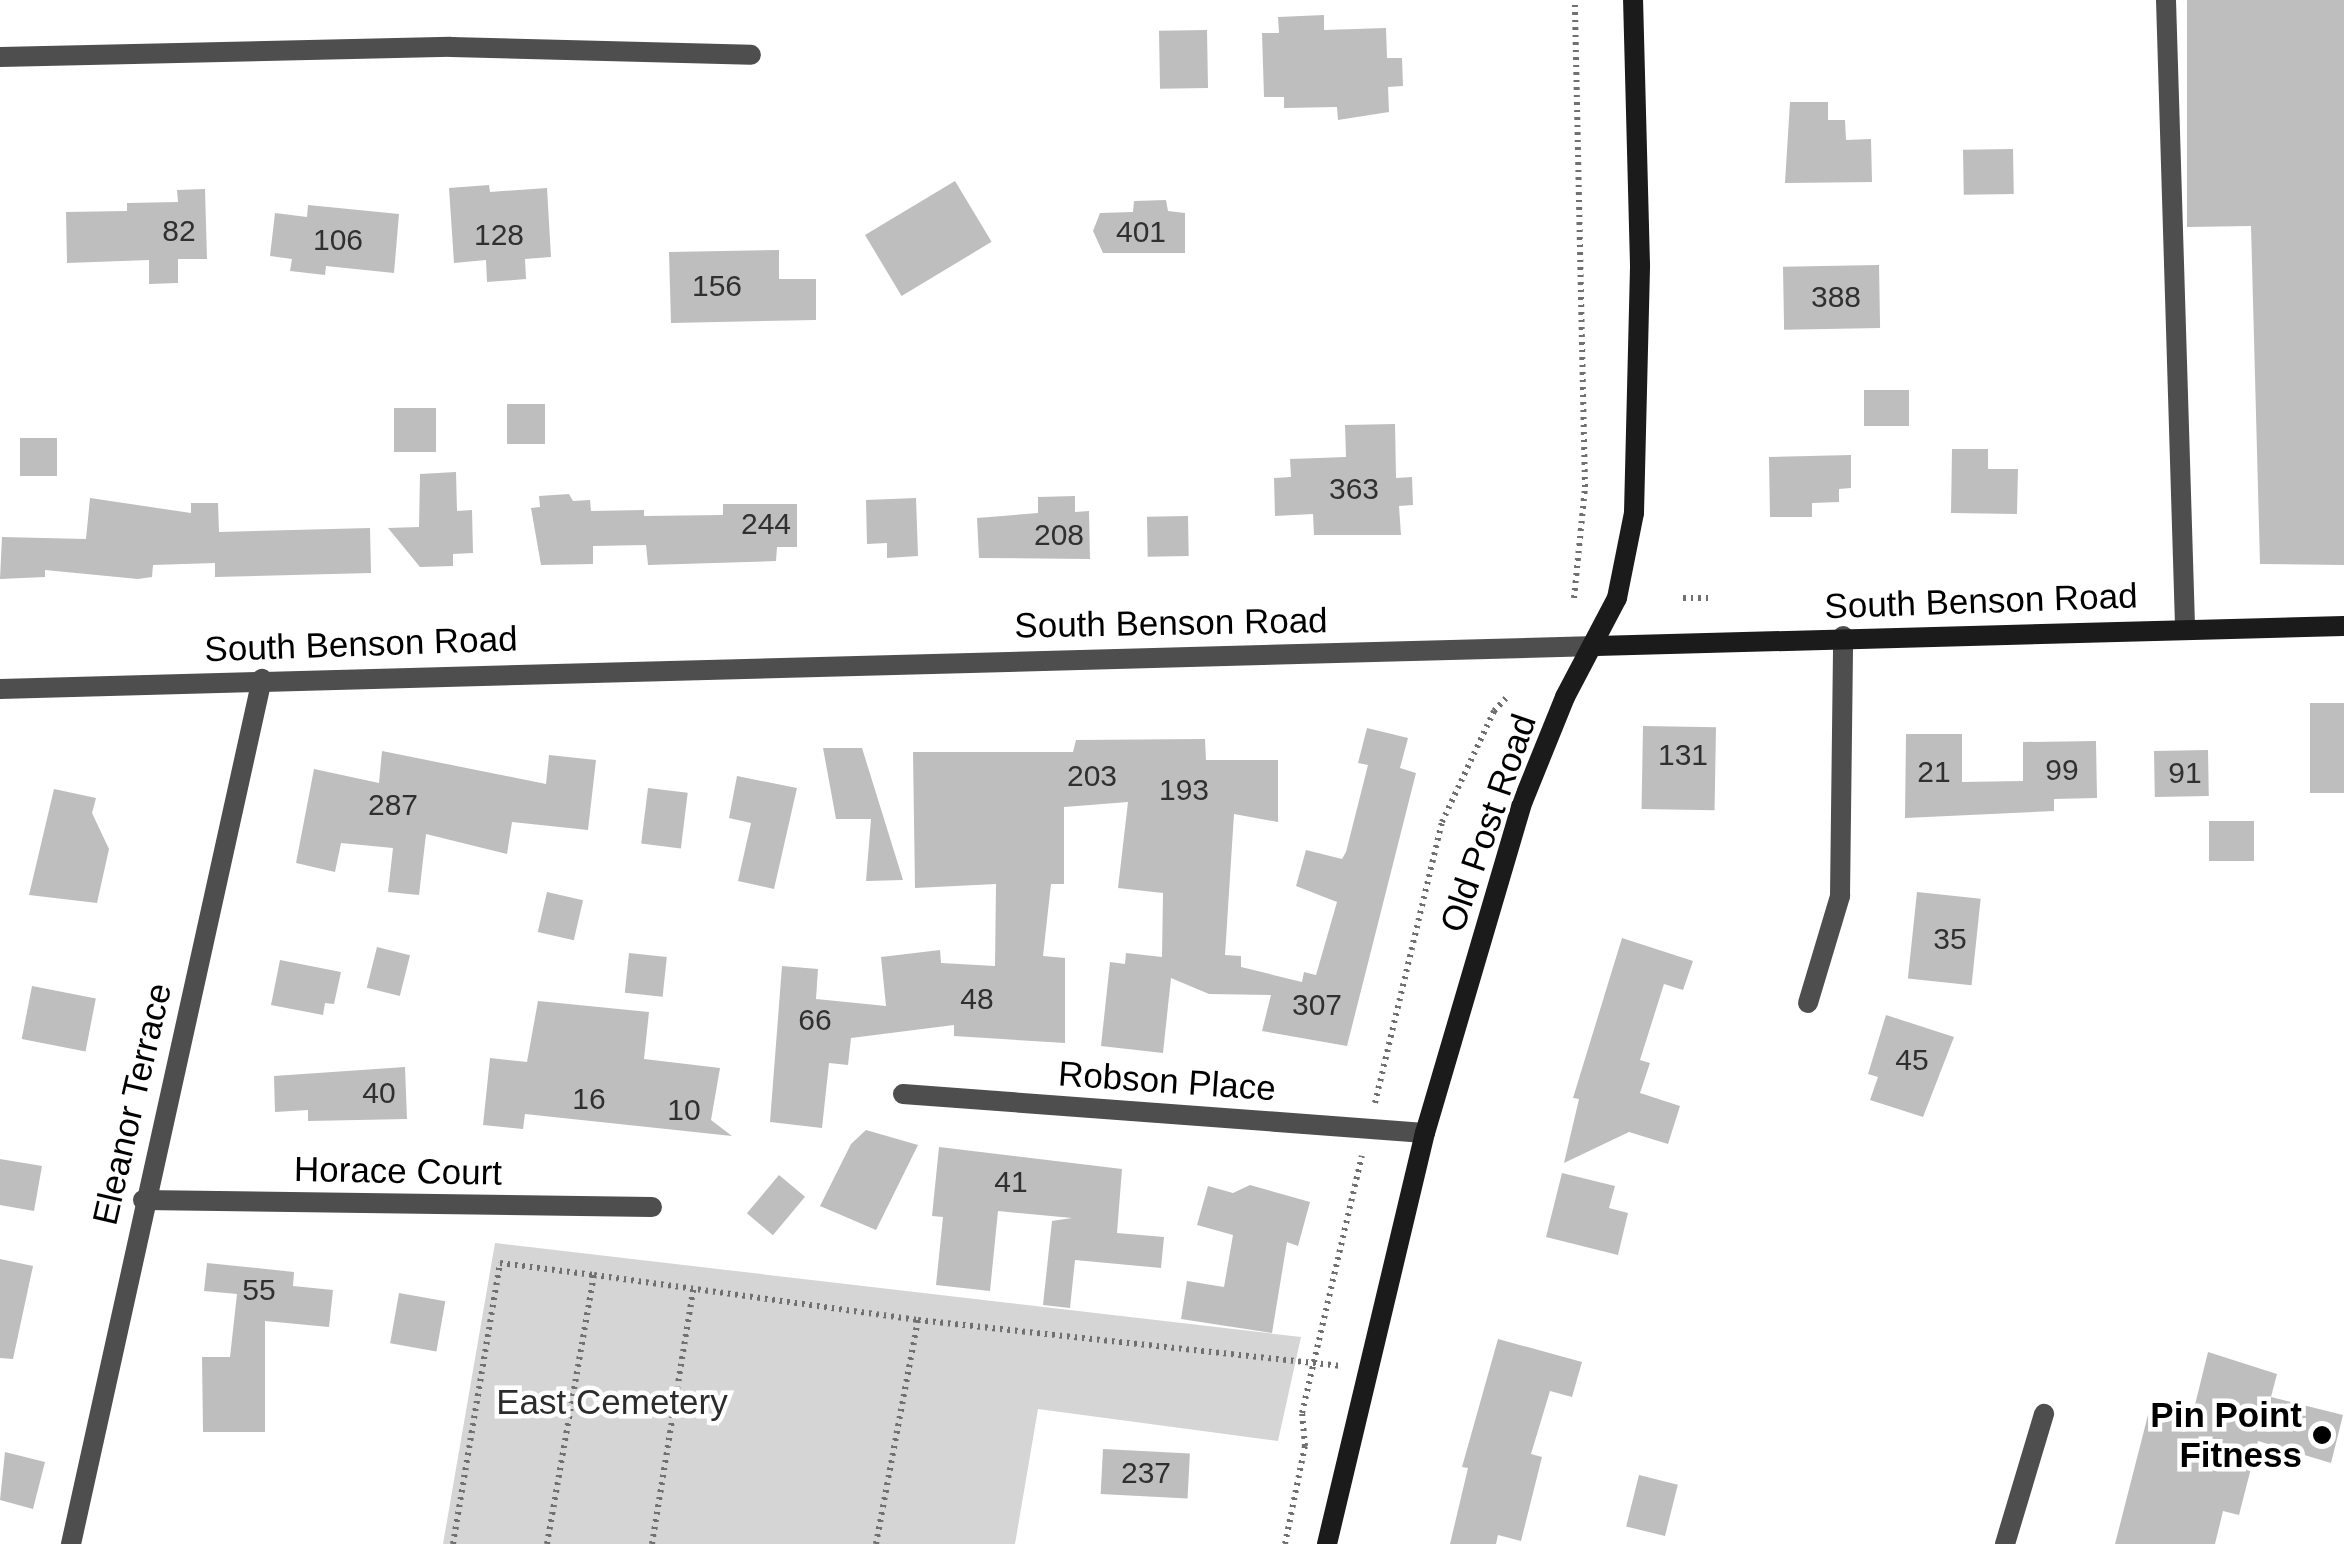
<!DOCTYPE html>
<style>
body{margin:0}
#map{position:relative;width:2344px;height:1544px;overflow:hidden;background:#fff;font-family:Helvetica,sans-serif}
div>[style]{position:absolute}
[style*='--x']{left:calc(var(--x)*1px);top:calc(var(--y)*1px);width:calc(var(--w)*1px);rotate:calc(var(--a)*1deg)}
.green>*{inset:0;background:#d5d5d5}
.building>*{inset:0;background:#bebebe;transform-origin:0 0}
.path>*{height:6px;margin-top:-3px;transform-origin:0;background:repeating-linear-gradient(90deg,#707070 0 2.5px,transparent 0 7.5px)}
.lane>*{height:20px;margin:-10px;padding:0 10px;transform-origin:10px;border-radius:10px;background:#4e4e4e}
.street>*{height:20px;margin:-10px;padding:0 10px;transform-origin:10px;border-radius:10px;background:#4e4e4e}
.secondary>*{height:20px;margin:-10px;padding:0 10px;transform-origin:10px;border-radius:10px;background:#1b1b1b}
.dots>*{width:28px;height:28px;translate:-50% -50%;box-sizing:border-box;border:5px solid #fff;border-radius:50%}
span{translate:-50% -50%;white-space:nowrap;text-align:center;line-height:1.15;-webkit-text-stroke:9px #fff;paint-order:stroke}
.number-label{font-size:30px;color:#303030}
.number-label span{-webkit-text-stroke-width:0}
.street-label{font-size:35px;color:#000}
.park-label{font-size:35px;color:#2c2c2c}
.poi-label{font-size:35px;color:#000;font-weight:700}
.right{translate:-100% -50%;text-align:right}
</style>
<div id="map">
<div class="green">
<i style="clip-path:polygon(495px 1243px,1301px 1337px,1278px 1441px,1038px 1409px,1015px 1544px,443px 1544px)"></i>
</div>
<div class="building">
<i style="clip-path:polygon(2187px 0,2344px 0,2344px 565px,2260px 564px,2251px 226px,2187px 227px)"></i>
<i style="clip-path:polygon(1324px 15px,1324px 30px,1386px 28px,1387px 58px,1402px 58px,1403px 86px,1388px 87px,1389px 112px,1338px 120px,1337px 107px,1284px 108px,1284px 97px,1264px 97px,1262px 33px,1279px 33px,1278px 17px)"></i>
<i style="left:1207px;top:30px;width:58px;height:48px;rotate:89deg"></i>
<i style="clip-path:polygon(1790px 102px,1828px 102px,1828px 120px,1845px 120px,1846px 140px,1871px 139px,1872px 182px,1785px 183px)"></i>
<i style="left:2013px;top:149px;width:45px;height:50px;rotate:89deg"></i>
<i style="left:955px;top:181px;width:71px;height:105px;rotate:59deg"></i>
<i style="clip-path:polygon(489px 185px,490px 192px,547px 188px,551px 257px,525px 259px,526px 279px,487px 282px,486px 260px,454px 263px,449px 188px)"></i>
<i style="clip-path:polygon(205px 189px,207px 259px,178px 259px,178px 283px,149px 284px,149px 260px,67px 263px,66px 212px,127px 211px,127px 203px,178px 202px,177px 190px)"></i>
<i style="clip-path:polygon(1166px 200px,1168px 211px,1185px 213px,1185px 253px,1103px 253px,1093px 231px,1100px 213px,1133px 212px,1134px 201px)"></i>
<i style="clip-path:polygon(308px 205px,399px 214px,394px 273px,326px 266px,325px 275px,290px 271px,292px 259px,270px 256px,275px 213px,307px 217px)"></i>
<i style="clip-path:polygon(779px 250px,779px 279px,816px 279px,816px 320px,671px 323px,669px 252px)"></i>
<i style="left:1879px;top:265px;width:63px;height:96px;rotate:89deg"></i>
<i style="left:1909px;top:390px;width:36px;height:45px;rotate:90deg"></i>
<i style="left:507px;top:404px;width:38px;height:40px"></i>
<i style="left:394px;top:408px;width:42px;height:44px"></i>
<i style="clip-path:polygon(1395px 424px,1396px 478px,1412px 477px,1413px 505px,1399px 506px,1401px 535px,1314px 535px,1313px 514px,1275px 516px,1274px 478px,1291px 477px,1290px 459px,1346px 457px,1345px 425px)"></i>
<i style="left:57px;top:438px;width:38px;height:37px;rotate:90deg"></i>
<i style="clip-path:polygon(1952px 449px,1988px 449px,1988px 469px,2018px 469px,2017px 514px,1951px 513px)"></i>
<i style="clip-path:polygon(1851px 455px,1851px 488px,1839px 489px,1839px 502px,1812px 503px,1812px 517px,1770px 517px,1769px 457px)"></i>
<i style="clip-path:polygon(456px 472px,457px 511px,472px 510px,473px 553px,453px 554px,453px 566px,420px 567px,388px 528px,419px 527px,420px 474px)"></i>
<i style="clip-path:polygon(569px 494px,573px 501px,590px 500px,591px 511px,644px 510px,644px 516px,723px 515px,723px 504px,797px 504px,797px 547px,777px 547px,776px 561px,648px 565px,646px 545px,593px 546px,593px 564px,541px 565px,531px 508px,540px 507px,539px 496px)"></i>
<i style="clip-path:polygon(1075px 496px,1075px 512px,1089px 511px,1090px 559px,979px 558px,977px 518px,1038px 513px,1038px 497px)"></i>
<i style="clip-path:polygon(90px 498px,191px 513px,191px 503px,218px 503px,219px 532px,370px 528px,371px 573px,215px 577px,215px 563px,153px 565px,152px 577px,138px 579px,45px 570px,45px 577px,0 579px,2px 537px,86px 539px)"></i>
<i style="clip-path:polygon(916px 498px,918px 556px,887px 558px,887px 543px,867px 544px,866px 500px)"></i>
<i style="left:1188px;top:516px;width:40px;height:41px;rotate:89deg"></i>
<i style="left:2310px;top:703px;width:34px;height:90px"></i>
<i style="left:1643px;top:726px;width:73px;height:83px;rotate:1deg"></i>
<i style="clip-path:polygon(1367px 728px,1408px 738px,1400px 768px,1416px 773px,1347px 1046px,1262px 1031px,1271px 995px,1209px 994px,1171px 978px,1163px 1053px,1101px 1046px,1110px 962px,1125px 964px,1126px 953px,1162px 957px,1163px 893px,1118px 888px,1128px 802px,1064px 807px,1064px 884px,1051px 884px,1043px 956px,1065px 958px,1065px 1043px,954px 1036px,954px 1025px,851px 1038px,848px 1065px,829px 1063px,822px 1128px,770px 1122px,782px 966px,818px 969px,816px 999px,886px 1006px,881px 957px,940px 950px,941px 963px,995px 966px,996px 884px,915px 888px,913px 752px,1073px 752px,1076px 740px,1205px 739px,1206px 760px,1278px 760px,1278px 822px,1234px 814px,1225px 955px,1241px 956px,1241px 967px,1302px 982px,1304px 972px,1316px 975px,1337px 902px,1296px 886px,1306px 850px,1342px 859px,1346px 852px,1368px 765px,1358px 763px)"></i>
<i style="clip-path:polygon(1906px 734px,1962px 734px,1962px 782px,2023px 781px,2023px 742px,2096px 741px,2097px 798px,2054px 799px,2054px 811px,1905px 818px)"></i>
<i style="clip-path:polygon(823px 748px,862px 748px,903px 880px,866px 881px,871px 819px,836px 819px)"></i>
<i style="left:2208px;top:750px;width:46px;height:54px;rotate:89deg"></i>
<i style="clip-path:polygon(382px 751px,546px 784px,549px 755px,596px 760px,588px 830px,512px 822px,507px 854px,426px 834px,419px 895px,388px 892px,393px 848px,341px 843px,335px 872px,296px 863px,314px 769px,379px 783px)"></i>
<i style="clip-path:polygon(737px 776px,797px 788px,774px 889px,738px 881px,751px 823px,729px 818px)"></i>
<i style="left:648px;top:788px;width:40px;height:56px;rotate:7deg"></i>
<i style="clip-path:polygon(54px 789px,96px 798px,92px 813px,109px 849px,97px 903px,29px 895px)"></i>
<i style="left:2254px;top:821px;width:40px;height:45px;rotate:90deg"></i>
<i style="left:547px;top:892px;width:37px;height:41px;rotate:13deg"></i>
<i style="left:1917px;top:892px;width:64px;height:87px;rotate:6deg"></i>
<i style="clip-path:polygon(1622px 938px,1693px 961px,1683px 990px,1664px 984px,1640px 1060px,1650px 1063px,1640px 1093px,1680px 1106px,1668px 1144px,1629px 1132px,1564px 1163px,1579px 1099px,1573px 1098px)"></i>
<i style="left:377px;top:947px;width:34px;height:42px;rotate:14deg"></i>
<i style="left:629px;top:953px;width:38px;height:40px;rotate:6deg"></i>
<i style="clip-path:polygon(280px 960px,341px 972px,334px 1004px,325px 1003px,323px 1015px,271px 1005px)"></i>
<i style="left:32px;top:986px;width:65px;height:54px;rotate:11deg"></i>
<i style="clip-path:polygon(538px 1001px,649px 1012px,644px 1059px,720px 1068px,711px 1120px,732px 1136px,525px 1114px,523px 1129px,483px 1125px,490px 1058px,527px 1062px)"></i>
<i style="clip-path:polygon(1886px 1015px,1954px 1037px,1923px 1117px,1870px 1100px,1878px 1077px,1868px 1074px)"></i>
<i style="clip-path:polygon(405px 1067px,407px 1119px,308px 1121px,308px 1110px,275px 1112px,274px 1076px)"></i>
<i style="clip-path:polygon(866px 1130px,918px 1145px,876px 1230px,820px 1206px,851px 1144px)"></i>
<i style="clip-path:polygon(939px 1147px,1122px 1169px,1117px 1233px,1164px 1237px,1161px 1268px,1075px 1260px,1070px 1308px,1043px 1305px,1052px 1221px,1072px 1218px,998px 1211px,990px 1291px,936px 1285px,943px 1217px,932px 1216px)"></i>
<i style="clip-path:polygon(0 1159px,42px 1166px,34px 1211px,0 1205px)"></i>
<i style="clip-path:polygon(1562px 1173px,1615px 1186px,1609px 1208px,1628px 1213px,1618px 1255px,1546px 1237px)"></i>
<i style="left:779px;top:1175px;width:34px;height:50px;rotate:40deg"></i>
<i style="clip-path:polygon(1250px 1185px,1310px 1202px,1298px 1246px,1287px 1242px,1272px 1333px,1181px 1319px,1187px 1281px,1224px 1287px,1233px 1235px,1197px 1225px,1208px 1186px,1233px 1193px)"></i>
<i style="clip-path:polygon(0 1259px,33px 1266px,13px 1359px,0 1358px)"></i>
<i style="clip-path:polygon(207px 1263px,294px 1272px,293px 1286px,333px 1290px,329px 1327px,265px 1321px,265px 1432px,203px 1432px,202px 1357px,230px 1357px,237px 1294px,204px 1291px)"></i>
<i style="left:399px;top:1293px;width:47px;height:51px;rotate:10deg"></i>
<i style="clip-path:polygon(1498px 1339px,1582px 1362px,1572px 1397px,1550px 1391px,1531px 1454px,1542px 1457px,1521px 1541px,1498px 1535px,1496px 1544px,1450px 1544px,1468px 1468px,1462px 1467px)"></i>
<i style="clip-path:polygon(2208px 1352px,2277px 1374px,2271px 1397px,2343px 1415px,2331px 1463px,2258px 1441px,2239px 1515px,2223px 1511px,2215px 1544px,2115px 1544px,2149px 1411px,2191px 1421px)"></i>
<i style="left:1103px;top:1449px;width:87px;height:45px;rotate:3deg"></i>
<i style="clip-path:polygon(5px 1452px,45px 1462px,33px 1509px,0 1500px)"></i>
<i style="left:1639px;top:1475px;width:40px;height:53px;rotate:14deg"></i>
</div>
<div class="path">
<i style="--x:1574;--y:598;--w:112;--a:-84.3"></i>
<i style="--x:1585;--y:487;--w:487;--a:-91.2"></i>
<i style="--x:1683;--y:598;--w:25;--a:0"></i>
<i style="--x:1375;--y:1103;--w:289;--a:-76.6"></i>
<i style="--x:1442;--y:822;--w:123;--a:-64.9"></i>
<i style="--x:1494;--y:711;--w:22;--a:-47"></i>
<i style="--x:453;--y:1544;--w:285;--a:-80.5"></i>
<i style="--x:500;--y:1263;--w:95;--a:7.3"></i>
<i style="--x:547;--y:1544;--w:273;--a:-80.1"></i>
<i style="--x:594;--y:1275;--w:327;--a:7.9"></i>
<i style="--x:918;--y:1320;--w:426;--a:6.2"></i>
<i style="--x:652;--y:1544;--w:262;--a:-80.8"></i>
<i style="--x:876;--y:1544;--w:228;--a:-79.4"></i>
<i style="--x:1285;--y:1544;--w:100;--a:-78.5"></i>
<i style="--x:1305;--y:1446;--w:33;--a:-95"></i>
<i style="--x:1302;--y:1413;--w:264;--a:-76.9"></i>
</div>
<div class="lane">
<i style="--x:2166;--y:0;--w:627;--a:88.26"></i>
<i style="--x:2005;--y:1544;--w:136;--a:-73.3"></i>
</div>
<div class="street">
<i style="--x:0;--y:57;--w:451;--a:-1.3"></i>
<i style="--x:451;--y:47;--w:300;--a:1.5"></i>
<i style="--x:0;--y:689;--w:1597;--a:-1.54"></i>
<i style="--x:1808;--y:1003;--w:112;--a:-73.3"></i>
<i style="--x:1840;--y:896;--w:260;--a:-89.3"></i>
<i style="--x:903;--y:1094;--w:523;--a:4.27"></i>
<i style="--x:143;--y:1200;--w:509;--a:0.79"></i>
<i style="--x:71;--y:1544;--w:886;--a:-77.55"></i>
</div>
<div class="secondary">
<i style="--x:1596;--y:646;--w:748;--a:-1.53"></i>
<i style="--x:1327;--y:1544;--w:423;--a:-76.6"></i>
<i style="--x:1425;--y:1133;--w:346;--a:-73.6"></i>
<i style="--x:1523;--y:801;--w:112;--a:-68"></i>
<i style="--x:1565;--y:697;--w:112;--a:-62.3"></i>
<i style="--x:1617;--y:598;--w:87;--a:-78.7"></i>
<i style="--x:1634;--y:513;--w:248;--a:-88.6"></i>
<i style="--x:1640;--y:265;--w:265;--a:-91.5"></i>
</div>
<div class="dots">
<i style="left:2322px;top:1435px;background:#000"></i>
</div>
<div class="number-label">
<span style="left:179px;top:231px">82</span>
<span style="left:1141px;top:232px">401</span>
<span style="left:499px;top:235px">128</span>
<span style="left:338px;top:240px">106</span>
<span style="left:717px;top:286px">156</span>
<span style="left:1836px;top:297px">388</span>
<span style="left:1354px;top:489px">363</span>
<span style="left:766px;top:524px">244</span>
<span style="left:1059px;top:535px">208</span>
<span style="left:1683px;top:755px">131</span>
<span style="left:2062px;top:770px">99</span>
<span style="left:1934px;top:772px">21</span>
<span style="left:2185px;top:773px">91</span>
<span style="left:1092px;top:776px">203</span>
<span style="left:1184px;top:790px">193</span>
<span style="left:393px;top:805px">287</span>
<span style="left:1950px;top:939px">35</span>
<span style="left:977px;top:999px">48</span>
<span style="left:1317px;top:1005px">307</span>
<span style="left:815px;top:1020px">66</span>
<span style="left:1912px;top:1060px">45</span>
<span style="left:379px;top:1093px">40</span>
<span style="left:589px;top:1099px">16</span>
<span style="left:684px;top:1110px">10</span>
<span style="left:1011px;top:1182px">41</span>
<span style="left:259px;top:1290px">55</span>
<span style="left:1146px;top:1473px">237</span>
</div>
<div class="street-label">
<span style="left:1981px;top:601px;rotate:-2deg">South Benson Road</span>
<span style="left:1171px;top:623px;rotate:-1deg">South Benson Road</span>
<span style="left:361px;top:644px;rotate:-2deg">South Benson Road</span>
<span style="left:1488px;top:823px;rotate:-71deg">Old Post Road</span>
<span style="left:1167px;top:1081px;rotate:4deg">Robson Place</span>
<span style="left:132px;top:1104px;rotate:-77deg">Eleanor Terrace</span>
<span style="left:398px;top:1171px;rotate:1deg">Horace Court</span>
</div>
<div class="park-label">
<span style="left:612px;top:1402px">East Cemetery</span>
</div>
<div class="poi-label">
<span class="right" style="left:2302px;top:1435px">Pin Point<br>Fitness</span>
</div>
</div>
